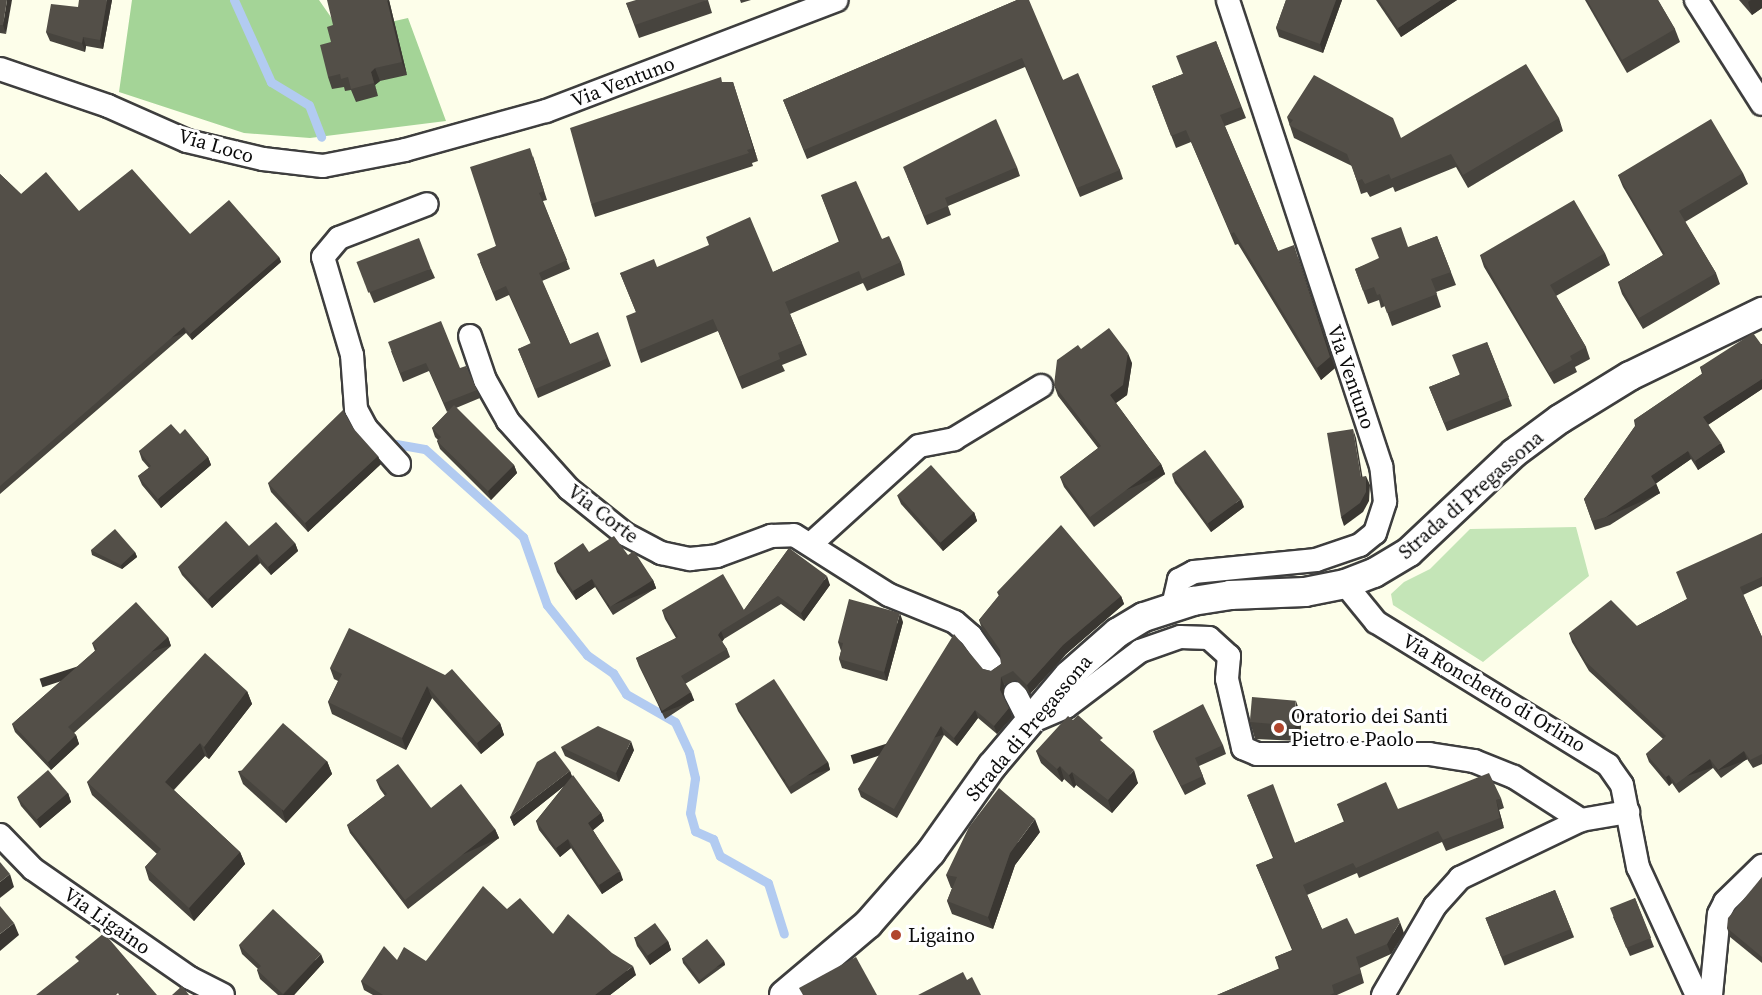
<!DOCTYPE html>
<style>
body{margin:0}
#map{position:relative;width:1762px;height:995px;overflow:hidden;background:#fdfeea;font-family:"Source Serif 4",serif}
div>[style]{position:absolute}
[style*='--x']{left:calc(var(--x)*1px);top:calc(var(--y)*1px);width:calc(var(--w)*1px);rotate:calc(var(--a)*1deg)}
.green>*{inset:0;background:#c4e5b7}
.forest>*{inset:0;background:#a4d497}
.stream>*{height:9px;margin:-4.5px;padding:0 4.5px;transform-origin:4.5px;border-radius:4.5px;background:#b2cbf1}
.roads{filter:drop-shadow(2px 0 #3e3e3e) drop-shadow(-2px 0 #3e3e3e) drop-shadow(0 2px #3e3e3e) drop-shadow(0 -2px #3e3e3e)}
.minor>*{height:22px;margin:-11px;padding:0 11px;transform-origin:11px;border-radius:11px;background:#fff}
.tertiary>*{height:28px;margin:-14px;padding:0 14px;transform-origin:14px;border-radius:14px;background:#fff}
.wall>*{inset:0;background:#47443e;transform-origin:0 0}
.shaded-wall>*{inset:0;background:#3a3732;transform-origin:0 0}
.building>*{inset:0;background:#534f48;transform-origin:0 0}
.dots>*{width:16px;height:16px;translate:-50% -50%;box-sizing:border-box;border:3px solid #fff;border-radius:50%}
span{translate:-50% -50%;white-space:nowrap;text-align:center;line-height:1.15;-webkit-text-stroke:6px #fff;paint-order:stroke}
.street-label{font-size:20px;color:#0b0b0b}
.poi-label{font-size:20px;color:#0b0b0b}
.left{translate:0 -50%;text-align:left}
</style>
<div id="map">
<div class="green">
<i style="clip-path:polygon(1576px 527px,1589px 576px,1483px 662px,1393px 605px,1391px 594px,1404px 582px,1430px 569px,1470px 529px)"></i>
</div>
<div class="forest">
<i style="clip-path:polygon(132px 0,319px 0,342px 33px,408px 18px,446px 121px,310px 138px,244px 133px,119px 92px)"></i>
</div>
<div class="stream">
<i style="--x:234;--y:0;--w:90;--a:65.7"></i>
<i style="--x:271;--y:82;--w:44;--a:31.2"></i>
<i style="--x:309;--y:105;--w:34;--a:69"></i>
<i style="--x:396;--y:444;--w:29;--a:10"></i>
<i style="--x:425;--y:449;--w:132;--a:41.9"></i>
<i style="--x:523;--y:537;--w:72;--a:70.6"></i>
<i style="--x:547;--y:605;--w:64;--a:51.3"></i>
<i style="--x:587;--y:655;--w:32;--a:35"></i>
<i style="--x:613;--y:673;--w:25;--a:58"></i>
<i style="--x:626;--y:694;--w:56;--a:29.7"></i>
<i style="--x:675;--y:722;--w:33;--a:65"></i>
<i style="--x:689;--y:752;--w:27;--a:77"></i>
<i style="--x:695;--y:778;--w:35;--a:98"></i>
<i style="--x:690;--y:813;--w:19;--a:74"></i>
<i style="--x:695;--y:831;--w:20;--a:24"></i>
<i style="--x:713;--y:839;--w:18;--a:68"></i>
<i style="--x:720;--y:856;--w:55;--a:29.4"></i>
<i style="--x:768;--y:883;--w:53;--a:72.6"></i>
</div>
<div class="roads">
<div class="minor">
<i style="--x:1696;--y:0;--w:123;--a:57.6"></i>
<i style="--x:0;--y:69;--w:114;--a:18.9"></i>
<i style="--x:108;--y:106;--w:86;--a:23.9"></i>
<i style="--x:187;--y:141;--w:78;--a:13.3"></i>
<i style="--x:263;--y:159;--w:60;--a:6.7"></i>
<i style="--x:323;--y:166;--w:84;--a:-11"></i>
<i style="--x:405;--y:150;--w:146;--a:-15.5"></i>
<i style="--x:546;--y:111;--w:311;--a:-20.9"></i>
<i style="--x:470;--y:336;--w:46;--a:71.2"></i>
<i style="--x:485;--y:380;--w:47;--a:60.7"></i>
<i style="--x:508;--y:421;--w:91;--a:48.1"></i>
<i style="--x:569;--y:489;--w:72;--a:38.8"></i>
<i style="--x:625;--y:534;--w:41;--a:27.8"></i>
<i style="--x:661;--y:553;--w:30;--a:12"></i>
<i style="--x:690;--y:559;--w:27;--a:-6"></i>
<i style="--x:717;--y:556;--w:58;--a:-20.3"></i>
<i style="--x:771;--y:536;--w:23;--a:-2"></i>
<i style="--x:794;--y:535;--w:112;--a:32.3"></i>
<i style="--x:889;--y:595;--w:71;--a:22.2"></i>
<i style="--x:955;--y:622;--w:21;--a:41"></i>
<i style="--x:971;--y:636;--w:37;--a:55"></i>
<i style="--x:399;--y:464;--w:49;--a:-132.5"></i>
<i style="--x:366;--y:428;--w:21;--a:-118"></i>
<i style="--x:356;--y:409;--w:54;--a:-94.2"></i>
<i style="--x:352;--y:355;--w:102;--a:-106.5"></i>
<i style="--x:323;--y:257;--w:25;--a:-50"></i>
<i style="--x:339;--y:238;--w:94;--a:-21.1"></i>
<i style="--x:812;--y:543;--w:144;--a:-42.2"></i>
<i style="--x:919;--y:446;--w:36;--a:-11"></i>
<i style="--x:954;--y:439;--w:102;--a:-31.3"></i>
<i style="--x:1345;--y:584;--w:49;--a:50.8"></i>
<i style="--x:1376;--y:622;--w:273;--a:31.6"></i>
<i style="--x:1608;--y:765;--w:24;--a:55"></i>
<i style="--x:1622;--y:785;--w:84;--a:79"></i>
<i style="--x:1638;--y:867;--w:141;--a:65.3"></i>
<i style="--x:1173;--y:606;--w:27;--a:-77"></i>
<i style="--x:1179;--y:580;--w:17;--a:-28"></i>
<i style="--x:1194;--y:572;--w:123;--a:-5.6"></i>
<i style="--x:1316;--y:560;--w:46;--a:-18.8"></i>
<i style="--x:1360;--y:545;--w:19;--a:-39"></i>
<i style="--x:1375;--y:533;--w:33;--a:-72"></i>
<i style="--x:1385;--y:502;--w:36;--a:-96"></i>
<i style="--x:1381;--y:466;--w:490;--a:-108.2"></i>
<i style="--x:1015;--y:693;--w:33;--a:63"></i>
<i style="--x:1030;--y:722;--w:39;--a:-23"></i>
<i style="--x:1066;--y:707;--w:93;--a:-37.1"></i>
<i style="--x:1140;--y:651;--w:42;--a:-19.3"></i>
<i style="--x:1180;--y:637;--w:29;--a:2"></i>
<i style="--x:1209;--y:638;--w:27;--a:42"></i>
<i style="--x:1229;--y:656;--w:23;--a:95"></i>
<i style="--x:1227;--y:679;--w:71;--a:76.9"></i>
<i style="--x:1243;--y:748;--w:15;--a:23"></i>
<i style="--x:1257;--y:754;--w:172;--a:0"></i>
<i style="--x:1429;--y:754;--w:46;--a:8.8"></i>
<i style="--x:1474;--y:761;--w:43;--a:21.8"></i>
<i style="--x:1514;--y:777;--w:80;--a:32.7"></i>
<i style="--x:0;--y:835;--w:47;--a:45.9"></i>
<i style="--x:33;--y:869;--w:191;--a:34.8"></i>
<i style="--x:190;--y:978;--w:37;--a:27"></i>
<i style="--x:1383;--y:995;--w:103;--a:-59.7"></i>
<i style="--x:1435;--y:906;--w:38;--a:-48"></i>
<i style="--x:1460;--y:878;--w:134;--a:-25.6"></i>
<i style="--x:1581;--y:820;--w:48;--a:-9.7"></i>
<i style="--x:1711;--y:995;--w:81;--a:-84.4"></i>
<i style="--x:1719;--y:914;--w:13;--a:-63"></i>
<i style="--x:1725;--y:902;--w:52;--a:-44.2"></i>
</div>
<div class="tertiary">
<i style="--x:784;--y:995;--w:110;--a:-40.2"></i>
<i style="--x:868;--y:924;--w:96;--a:-48.8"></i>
<i style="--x:931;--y:852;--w:105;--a:-54.7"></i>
<i style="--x:992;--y:766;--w:119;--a:-49.8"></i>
<i style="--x:1069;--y:675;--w:64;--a:-41.2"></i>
<i style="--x:1117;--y:633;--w:31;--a:-31"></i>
<i style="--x:1144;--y:617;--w:52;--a:-18.1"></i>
<i style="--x:1193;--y:601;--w:37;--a:-9"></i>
<i style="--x:1230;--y:595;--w:75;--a:-2.3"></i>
<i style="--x:1305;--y:592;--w:41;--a:-11.3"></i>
<i style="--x:1345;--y:584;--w:31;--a:-21"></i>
<i style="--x:1374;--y:573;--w:41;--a:-31"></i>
<i style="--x:1409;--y:552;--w:144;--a:-43.3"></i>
<i style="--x:1514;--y:453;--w:57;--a:-36.5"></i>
<i style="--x:1560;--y:419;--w:82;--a:-31.6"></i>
<i style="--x:1630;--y:376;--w:147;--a:-25.9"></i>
</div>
</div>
<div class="wall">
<i style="clip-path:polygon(0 0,6px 34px,0 33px)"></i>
<i style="clip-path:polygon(112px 0,103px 49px,86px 46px,85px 52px,50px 41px,46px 32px,78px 7px)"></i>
<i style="clip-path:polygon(389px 0,407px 75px,380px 81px,375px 85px,378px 96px,356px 102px,351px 90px,345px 91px,344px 87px,332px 89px,328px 77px,333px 25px)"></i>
<i style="clip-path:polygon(708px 0,712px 13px,639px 38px,626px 3px)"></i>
<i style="clip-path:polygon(740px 0,751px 0,741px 3px)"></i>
<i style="clip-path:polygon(1017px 0,1063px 80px,1120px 170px,1123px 179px,1080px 197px,1025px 67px,807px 159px,783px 100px)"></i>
<i style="clip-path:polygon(1286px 0,1342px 0,1323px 53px,1279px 37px,1276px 28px)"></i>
<i style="clip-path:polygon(1376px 0,1457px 0,1401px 37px)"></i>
<i style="clip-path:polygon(1585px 0,1658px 0,1675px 29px,1680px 42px,1627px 73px)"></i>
<i style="clip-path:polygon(1739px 0,1762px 0,1762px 8px,1752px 15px)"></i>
<i style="clip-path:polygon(1216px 41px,1246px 118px,1225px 126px,1278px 251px,1298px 257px,1335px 368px,1321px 380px,1238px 244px,1235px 245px,1191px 142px,1176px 148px,1152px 86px,1183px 74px)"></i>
<i style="clip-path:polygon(723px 82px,733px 82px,758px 161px,752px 163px,753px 166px,595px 217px,591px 204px)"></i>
<i style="clip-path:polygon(1287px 117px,1401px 138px,1559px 118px,1563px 131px,1468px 188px,1456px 167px,1395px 192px,1393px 187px,1370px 197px,1367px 192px,1361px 194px,1352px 166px,1294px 138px)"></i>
<i style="clip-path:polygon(533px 156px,547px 200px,543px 201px,570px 269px,542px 281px,570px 344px,608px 358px,611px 366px,538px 398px,518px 349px,531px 344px,509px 295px,496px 301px,480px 262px,496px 246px)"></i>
<i style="clip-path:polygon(1017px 167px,1020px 176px,948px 206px,951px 215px,927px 225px,907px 176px)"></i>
<i style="clip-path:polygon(1743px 173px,1748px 184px,1685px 222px,1716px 273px,1720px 284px,1643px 329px,1622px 294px,1618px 282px,1663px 255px,1623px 187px,1618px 175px)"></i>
<i style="clip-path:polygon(0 174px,21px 194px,79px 211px,190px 234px,279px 257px,281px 262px,192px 340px,186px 333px,0 494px)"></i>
<i style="clip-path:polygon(821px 195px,882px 239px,901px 262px,905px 275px,867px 291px,863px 283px,790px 314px,807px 355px,782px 365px,785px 371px,742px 389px,718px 331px,641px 363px,637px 351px,636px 312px,620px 273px,657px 267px,773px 272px,839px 242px)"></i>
<i style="clip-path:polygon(1437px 236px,1456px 285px,1436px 292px,1441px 307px,1392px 326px,1385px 306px,1381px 308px,1379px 300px,1368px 304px,1355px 269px)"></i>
<i style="clip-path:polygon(1605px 253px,1610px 265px,1556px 296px,1586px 347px,1590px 359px,1575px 367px,1577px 372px,1554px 384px,1484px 267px,1480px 255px)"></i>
<i style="clip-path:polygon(431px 269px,435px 278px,374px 303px,361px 272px)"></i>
<i style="clip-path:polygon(1487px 342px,1512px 406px,1447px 431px,1429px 387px,1459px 375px)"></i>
<i style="clip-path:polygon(1762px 344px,1762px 389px,1708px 425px,1725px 452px,1698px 470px,1691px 459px,1656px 483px,1660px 493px,1610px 525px,1595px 530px,1584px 499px,1635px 426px,1634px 420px,1702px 374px,1700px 367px)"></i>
<i style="clip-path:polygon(1081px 349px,1132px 363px,1127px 395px,1116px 403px,1161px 464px,1165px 474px,1094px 527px,1064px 487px,1060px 477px,1098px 448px,1058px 396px,1054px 385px)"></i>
<i style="clip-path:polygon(391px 351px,460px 368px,477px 390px,480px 398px,456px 408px,514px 465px,517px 473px,491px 500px,440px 449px,437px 441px,438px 440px,435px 437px,432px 428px,449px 411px,447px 412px,429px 371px,403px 382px)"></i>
<i style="clip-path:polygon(180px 434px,208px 457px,211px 465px,161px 508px,142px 485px,138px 476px,149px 468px,142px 460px,139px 451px)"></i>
<i style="clip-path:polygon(378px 456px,381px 464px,308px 532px,271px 492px,268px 483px)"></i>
<i style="clip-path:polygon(1172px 475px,1244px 507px,1211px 532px,1175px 483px)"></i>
<i style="clip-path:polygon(897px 495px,974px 512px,977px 521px,943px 551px,901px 504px)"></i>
<i style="clip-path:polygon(1762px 533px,1762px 586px,1743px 595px,1762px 637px,1762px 764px,1753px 768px,1747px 759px,1721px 778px,1713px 768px,1679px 793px,1672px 783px,1669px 786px,1649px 762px,1646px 754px,1663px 739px,1589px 671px,1572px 642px,1569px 633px,1637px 626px,1687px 599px)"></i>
<i style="clip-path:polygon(295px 543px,298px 551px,271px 575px,260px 563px,212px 608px,182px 575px,178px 567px)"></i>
<i style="clip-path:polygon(789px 548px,830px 585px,804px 621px,781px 604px,724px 639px,722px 642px,727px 649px,730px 657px,685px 684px,694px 700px,665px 719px,639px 666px,636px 658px,676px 638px,665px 619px,662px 610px,744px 610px)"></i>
<i style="clip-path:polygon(91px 550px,135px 552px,137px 557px,122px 569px,92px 555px)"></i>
<i style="clip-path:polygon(589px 552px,628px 555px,653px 580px,656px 588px,613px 615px,595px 587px,576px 600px,557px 572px,554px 563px)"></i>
<i style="clip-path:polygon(997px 592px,1121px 596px,1124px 604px,1066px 654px,1030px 694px,1016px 680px,1004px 685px,1003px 697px,1012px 717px,997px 734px,978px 718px,957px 746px,944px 735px,897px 818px,861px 797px,858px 789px,983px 669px,991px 671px,1001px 664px,1000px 655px,982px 629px,979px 620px,999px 596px)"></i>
<i style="clip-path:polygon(903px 622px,887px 681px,842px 668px,839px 659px,841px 651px,838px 642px)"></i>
<i style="clip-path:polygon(168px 637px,171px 646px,74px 733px,76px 735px,79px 744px,51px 770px,15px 732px,12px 724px,95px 651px,92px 643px)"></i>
<i style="clip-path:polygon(330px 668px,445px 675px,500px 723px,504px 735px,481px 754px,432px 698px,406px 750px,332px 714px,328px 702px,338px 681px,334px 679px)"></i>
<i style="clip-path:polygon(247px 691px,252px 704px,209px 759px,205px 756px,174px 790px,240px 852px,245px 864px,194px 921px,149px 880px,145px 867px,157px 854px,92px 795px,87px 782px)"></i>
<i style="clip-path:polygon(735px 703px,828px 762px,830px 770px,791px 794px,738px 711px)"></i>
<i style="clip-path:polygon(1302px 718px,1299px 741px,1255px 739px,1250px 722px)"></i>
<i style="clip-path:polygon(1073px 720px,1105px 745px,1138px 783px,1112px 813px,1076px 785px,1074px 788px,1064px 779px,1062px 782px,1041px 763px,1036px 751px)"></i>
<i style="clip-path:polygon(1153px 731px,1223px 745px,1226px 754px,1199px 766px,1206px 784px,1185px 795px,1156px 739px)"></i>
<i style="clip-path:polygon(561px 747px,634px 750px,619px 782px,565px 756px)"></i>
<i style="clip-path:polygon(327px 761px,332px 774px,286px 823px,243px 784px,238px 771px)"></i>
<i style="clip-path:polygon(570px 771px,572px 777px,601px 813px,604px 821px,593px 830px,623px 880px,602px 894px,571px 848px,560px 857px,539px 830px,536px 821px,564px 786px,514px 826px,510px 817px)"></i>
<i style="clip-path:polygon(376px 780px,431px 808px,495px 829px,499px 838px,408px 909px,350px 833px,347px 825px,385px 796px,380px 789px)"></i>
<i style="clip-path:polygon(68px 793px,71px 802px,40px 828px,21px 806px,17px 797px)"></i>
<i style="clip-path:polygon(1247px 795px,1295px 843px,1344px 822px,1337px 804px,1398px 809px,1501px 798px,1504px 808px,1499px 810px,1504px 828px,1446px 851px,1442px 842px,1359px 878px,1357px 873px,1307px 895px,1322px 929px,1355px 934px,1404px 933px,1391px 954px,1360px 968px,1364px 983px,1337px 995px,1217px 995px,1279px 969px,1275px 957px,1292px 950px,1256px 865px,1273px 858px)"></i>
<i style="clip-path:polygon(1040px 832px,1015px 865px,993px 929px,952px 914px,947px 901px,952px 888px,951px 888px,946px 875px)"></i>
<i style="clip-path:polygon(1762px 877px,1762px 963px,1730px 937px,1727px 928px)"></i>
<i style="left:1555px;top:890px;width:51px;height:75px;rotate:68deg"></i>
<i style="clip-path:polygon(1635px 898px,1654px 947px,1630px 956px,1613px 917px)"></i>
<i style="clip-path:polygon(507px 909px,553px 934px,636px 975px,610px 995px,373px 995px,364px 990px,361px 981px,397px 960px,426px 961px)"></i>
<i style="clip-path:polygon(634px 937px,668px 941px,671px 950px,650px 965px,637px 946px)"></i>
<i style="clip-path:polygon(239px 945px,324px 962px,294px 995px,278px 995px,260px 979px,257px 970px,258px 969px,242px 954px)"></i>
<i style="clip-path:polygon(682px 958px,724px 961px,725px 965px,699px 984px,683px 963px)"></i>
</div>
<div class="shaded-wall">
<i style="clip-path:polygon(7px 0,12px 0,6px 34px,3px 25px)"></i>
<i style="clip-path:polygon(107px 0,112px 0,103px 49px,100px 40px)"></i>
<i style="clip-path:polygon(387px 0,389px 0,407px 75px,402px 62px)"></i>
<i style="clip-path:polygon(1336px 0,1342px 0,1323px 53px,1320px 44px)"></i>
<i style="clip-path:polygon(1441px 0,1457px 0,1401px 37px,1398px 28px)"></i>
<i style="clip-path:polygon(1751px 0,1762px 0,1762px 8px,1752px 15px,1748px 2px)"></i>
<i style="clip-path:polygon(83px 37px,86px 46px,85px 52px,82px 43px)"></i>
<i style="clip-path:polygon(375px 68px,380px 81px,375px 85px,378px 96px,371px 72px)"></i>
<i style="clip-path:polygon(733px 82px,737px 95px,758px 161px,753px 148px)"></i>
<i style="clip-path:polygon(279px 257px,281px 262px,192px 340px,190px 334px)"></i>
<i style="clip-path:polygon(1298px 257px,1335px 368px,1321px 380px,1317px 368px)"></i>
<i style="left:184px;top:327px;width:6px;height:243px;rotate:72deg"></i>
<i style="clip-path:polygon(1128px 353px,1132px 363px,1127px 395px,1113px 405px,1110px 395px)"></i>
<i style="clip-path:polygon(1762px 379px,1762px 389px,1706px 426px,1703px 417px)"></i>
<i style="clip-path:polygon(1353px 429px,1356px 438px,1364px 486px,1361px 477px)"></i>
<i style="clip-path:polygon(1721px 443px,1725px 452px,1698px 470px,1695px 461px)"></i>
<i style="clip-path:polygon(1688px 451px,1691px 459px,1654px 485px,1651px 476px)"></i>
<i style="clip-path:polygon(378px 456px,381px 464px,308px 532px,305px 523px)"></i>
<i style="clip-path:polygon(208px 457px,211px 465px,161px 508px,158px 499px)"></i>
<i style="left:1161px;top:464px;width:11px;height:89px;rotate:68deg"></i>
<i style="clip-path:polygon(514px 465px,517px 473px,491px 500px,488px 491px)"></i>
<i style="clip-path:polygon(1366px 476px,1370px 485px,1369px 501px,1363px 512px,1344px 526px,1341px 517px)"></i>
<i style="left:1656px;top:484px;width:10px;height:60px;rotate:66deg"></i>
<i style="clip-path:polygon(1241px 499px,1244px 507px,1211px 532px,1208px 523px)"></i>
<i style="clip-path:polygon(974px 512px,977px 521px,943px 551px,939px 542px)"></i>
<i style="clip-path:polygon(295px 543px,298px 551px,271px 575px,268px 567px)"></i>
<i style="clip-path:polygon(135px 552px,137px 557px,122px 569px,121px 565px)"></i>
<i style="clip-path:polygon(257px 554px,260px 563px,212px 608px,208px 599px)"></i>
<i style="clip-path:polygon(827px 576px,830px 585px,804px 621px,801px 613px)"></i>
<i style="clip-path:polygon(592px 579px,595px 587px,576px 600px,573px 591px)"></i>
<i style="left:653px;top:580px;width:9px;height:51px;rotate:69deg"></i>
<i style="clip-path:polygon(1121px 596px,1124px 604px,1066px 654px,1030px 694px,1027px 685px,1063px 645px)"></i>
<i style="clip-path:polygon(900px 613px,903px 622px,887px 681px,884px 672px)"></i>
<i style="clip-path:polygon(721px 631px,724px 639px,721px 643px,718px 635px)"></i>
<i style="left:168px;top:637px;width:9px;height:135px;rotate:72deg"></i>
<i style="clip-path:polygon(1001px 677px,1004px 685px,1003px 699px,1000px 690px)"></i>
<i style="clip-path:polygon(427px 686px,432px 698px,406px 750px,402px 738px)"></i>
<i style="clip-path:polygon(247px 691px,252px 704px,209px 759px,204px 747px)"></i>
<i style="left:691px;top:692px;width:9px;height:35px;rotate:69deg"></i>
<i style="clip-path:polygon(1296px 701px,1302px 718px,1299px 741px,1294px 724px)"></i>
<i style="clip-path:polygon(1009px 708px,1012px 717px,997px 734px,994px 726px)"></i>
<i style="clip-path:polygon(975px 710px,978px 718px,957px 746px,954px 738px)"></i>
<i style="clip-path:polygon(500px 723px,504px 735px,481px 754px,477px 743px)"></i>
<i style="left:941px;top:726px;width:9px;height:95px;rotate:72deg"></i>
<i style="clip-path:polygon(76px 735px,79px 744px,51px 770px,48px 762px)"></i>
<i style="clip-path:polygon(631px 741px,634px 750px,619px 782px,616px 773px)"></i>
<i style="clip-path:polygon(200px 743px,205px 756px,169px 794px,165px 782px)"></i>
<i style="left:1744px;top:751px;width:9px;height:32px;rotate:69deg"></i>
<i style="left:1710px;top:759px;width:9px;height:42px;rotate:72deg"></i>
<i style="clip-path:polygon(327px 761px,332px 774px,286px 823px,282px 810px)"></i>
<i style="left:828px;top:762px;width:8px;height:47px;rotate:76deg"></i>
<i style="clip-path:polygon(1060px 766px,1064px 779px,1062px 782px,1057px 769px)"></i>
<i style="clip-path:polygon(1134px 770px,1138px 783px,1112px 813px,1108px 800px)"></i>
<i style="clip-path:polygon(570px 771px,573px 779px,514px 826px,510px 817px)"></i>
<i style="clip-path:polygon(1072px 772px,1076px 785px,1074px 788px,1069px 775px)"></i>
<i style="clip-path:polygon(1669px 775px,1672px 783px,1669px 786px,1666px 777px)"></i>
<i style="clip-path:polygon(68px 793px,71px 802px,40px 828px,37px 819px)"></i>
<i style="clip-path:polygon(1496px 800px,1499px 810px,1504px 828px,1500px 818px)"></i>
<i style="clip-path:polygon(601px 813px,604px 821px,591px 832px,588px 823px)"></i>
<i style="clip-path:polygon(1035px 819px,1040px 832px,1015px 865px,993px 929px,988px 917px,1010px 853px)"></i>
<i style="left:495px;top:829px;width:10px;height:115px;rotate:66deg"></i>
<i style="clip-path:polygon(568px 839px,571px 848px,560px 857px,556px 848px)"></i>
<i style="clip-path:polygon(240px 852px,245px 864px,194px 921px,189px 908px)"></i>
<i style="clip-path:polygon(620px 871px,623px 880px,602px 894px,599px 885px)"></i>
<i style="clip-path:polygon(10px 874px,14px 887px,0 898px,0 882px)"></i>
<i style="clip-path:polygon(1400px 922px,1404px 933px,1391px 954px,1387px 944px)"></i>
<i style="clip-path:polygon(14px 923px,19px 935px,0 951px,0 934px)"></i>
<i style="clip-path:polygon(668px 941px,671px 950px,650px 965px,647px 956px)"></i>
<i style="clip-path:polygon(321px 954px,324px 962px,294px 995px,283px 995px)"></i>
<i style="left:724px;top:961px;width:4px;height:32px;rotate:76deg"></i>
<i style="clip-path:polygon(633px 966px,636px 975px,610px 995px,595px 995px)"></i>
</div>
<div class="building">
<i style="clip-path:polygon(0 0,7px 0,3px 25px,0 25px)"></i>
<i style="clip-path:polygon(79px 0,107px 0,100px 40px,83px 37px,82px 43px,46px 32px,51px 4px,78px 7px)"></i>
<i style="clip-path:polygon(327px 0,387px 0,402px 62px,375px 68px,371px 72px,374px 83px,351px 89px,348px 77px,341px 79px,340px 74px,328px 77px,320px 45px,331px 42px,327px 27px,333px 25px)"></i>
<i style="clip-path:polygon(636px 0,707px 0,635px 25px,626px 3px)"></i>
<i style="clip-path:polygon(1017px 0,1029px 0,1063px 80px,1078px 73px,1120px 170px,1077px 188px,1022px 58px,804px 150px,783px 100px)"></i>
<i style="clip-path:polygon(1286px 0,1336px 0,1320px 44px,1276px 28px)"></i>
<i style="clip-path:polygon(1379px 0,1441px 0,1398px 28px)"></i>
<i style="clip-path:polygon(1587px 0,1658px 0,1675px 29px,1622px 60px)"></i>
<i style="clip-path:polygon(1216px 41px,1241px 107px,1220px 115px,1278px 251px,1294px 245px,1330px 357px,1317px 368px,1234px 232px,1231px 234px,1186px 130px,1171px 136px,1152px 86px,1183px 74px,1176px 56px)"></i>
<i style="clip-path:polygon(1526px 64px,1559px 118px,1463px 175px,1451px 154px,1391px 179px,1389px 174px,1365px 184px,1362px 179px,1357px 181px,1347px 154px,1289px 125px,1293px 120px,1287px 117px,1314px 75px,1393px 118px,1401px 138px)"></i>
<i style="clip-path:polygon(721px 77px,722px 82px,733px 82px,753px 148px,747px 150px,749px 153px,591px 204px,570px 128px)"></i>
<i style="clip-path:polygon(996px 119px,1017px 167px,945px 198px,948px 206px,924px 216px,903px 167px)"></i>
<i style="clip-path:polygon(1711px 119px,1743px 173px,1679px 211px,1716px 273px,1639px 318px,1618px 282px,1665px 254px,1618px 175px)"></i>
<i style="clip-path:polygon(530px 148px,544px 191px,539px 193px,567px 260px,539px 273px,570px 344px,598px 332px,608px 358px,535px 389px,518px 349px,531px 343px,506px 286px,493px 292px,477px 254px,496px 246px,470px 167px)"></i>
<i style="clip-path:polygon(132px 169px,190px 234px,229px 200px,279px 257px,190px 334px,184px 327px,0 486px,0 174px,21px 194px,46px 172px,79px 211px)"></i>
<i style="clip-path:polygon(856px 181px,882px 239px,889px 236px,901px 262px,862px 279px,859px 271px,785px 302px,802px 343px,778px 353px,780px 359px,738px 377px,713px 319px,637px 351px,626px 316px,636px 312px,620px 273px,654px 259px,657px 267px,709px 245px,706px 237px,750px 217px,773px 272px,840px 241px,821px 195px)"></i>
<i style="clip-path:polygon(1574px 200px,1605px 253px,1550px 285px,1586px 347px,1570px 356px,1572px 360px,1549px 373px,1480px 255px)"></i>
<i style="clip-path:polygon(1401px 227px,1408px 247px,1437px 236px,1451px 272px,1431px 279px,1437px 294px,1387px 313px,1380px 294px,1377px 295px,1374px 287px,1363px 291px,1355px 269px,1379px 258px,1371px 238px)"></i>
<i style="left:419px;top:238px;width:33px;height:67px;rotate:69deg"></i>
<i style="clip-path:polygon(441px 321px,460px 368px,466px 366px,477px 390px,444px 403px,426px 363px,400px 373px,388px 342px)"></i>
<i style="clip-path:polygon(1109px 328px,1128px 353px,1123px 385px,1110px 395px,1161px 464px,1090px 517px,1060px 477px,1101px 446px,1054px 385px,1057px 360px,1078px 345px,1081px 349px)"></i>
<i style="clip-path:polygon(1753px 333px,1761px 344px,1762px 344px,1762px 379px,1703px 417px,1721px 443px,1695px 461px,1688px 451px,1651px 476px,1656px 484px,1606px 517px,1592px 521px,1584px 499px,1636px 425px,1634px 420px,1703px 373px,1700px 367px)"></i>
<i style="clip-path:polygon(1487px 342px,1509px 397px,1444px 423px,1429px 387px,1460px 375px,1452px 355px)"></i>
<i style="clip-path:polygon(454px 405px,514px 465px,488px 491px,437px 441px,441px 437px,432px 428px)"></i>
<i style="clip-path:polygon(343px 410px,353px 428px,378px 456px,305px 523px,268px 483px)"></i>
<i style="clip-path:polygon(171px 424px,180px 434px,185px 429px,208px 457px,158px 499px,138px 476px,151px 466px,139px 451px)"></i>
<i style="clip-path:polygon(1353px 429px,1361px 477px,1366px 476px,1366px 492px,1360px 503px,1341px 517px,1327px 433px)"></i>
<i style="left:1205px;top:450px;width:61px;height:41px;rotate:54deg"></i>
<i style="left:931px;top:465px;width:64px;height:45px;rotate:48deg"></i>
<i style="clip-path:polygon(226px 521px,249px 546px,276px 522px,295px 543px,268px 567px,257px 554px,208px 599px,178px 567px)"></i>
<i style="clip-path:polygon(1061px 525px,1121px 596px,1063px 645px,1027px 685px,1013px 671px,1001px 677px,1000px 690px,1009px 708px,994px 726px,975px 710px,954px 738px,941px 726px,894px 809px,858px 789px,954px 634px,983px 669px,991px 671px,1001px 664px,1000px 650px,979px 620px,1000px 594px,997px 592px)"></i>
<i style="clip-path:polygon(115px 529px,135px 552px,121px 565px,91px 550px)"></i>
<i style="clip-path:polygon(1762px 533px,1762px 577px,1740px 587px,1762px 637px,1762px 754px,1750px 760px,1744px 751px,1718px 770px,1710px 759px,1676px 784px,1669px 775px,1666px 777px,1646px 754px,1666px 736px,1586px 662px,1569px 633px,1611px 600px,1637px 626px,1687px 599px,1676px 572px)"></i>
<i style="clip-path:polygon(614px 536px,628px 555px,634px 551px,653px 580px,610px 607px,592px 579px,573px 591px,554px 563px,583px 543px,589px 552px)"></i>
<i style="clip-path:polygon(789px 548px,827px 576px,801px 613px,778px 596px,721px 631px,718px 635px,727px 649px,681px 676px,691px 692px,662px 711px,636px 658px,678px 637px,662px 610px,723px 574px,744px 610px)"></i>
<i style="clip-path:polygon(849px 599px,900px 613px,884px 672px,839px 659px,843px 643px,838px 642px)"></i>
<i style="clip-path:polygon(136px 602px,168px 637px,68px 727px,76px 735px,48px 762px,12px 724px,97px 649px,92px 643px)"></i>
<i style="clip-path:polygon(349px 628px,445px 675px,452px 669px,500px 723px,477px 743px,427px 686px,402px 738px,328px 702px,342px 674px,330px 668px)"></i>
<i style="clip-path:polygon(205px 653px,247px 691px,204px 747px,200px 743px,165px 782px,240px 852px,189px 908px,145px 867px,161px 849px,87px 782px)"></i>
<i style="left:774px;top:679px;width:99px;height:46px;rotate:57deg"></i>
<i style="left:1252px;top:697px;width:44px;height:25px;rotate:5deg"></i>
<i style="clip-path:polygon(1203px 704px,1223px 745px,1195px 758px,1203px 776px,1181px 786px,1153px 731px)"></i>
<i style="clip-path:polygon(1078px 715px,1103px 738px,1100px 740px,1134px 770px,1108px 800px,1072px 772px,1069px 775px,1060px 766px,1057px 769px,1036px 751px,1068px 716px,1073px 720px)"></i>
<i style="left:283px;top:723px;width:58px;height:66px;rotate:41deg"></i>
<i style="clip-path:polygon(598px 726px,631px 741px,616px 773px,561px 747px)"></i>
<i style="clip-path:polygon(555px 751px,570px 771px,510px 817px,537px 762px)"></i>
<i style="clip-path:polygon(398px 764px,431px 808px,461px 784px,495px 829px,405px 900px,347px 825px,387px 794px,376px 780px)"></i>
<i style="left:48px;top:770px;width:30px;height:41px;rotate:49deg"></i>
<i style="clip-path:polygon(1489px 773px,1501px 798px,1496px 800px,1500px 818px,1443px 840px,1438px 831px,1356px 868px,1353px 863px,1303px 885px,1322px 929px,1347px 918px,1355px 934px,1398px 917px,1400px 922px,1387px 944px,1356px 957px,1361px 973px,1332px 985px,1334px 993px,1330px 995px,1217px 995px,1280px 968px,1275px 957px,1293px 950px,1256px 865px,1274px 858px,1247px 795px,1273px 784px,1295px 843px,1345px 821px,1337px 804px,1386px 782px,1398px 809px)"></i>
<i style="clip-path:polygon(573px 775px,601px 813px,588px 823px,620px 871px,599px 885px,568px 839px,556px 848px,536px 821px)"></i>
<i style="clip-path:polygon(999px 788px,1035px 819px,1010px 853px,988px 917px,947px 901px,957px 877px,946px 875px,969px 827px)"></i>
<i style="clip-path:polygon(0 862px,10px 874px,0 882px)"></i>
<i style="clip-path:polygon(1762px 877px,1762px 957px,1727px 928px,1728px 918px)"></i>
<i style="clip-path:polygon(483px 886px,507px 909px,520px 898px,553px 934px,568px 914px,612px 953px,633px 966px,595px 995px,383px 995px,361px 981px,384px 946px,397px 960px,404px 947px,426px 961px)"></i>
<i style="left:1555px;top:890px;width:42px;height:75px;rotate:68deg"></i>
<i style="left:1635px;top:898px;width:43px;height:27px;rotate:68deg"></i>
<i style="clip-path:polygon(0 906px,14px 923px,0 934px)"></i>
<i style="clip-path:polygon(273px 909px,321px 954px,283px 994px,257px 970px,261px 966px,239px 945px)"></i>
<i style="left:655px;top:923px;width:22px;height:25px;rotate:54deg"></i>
<i style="clip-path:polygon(104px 933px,157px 995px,119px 995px,118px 993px,116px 995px,36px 995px,79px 961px,75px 957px)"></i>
<i style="left:707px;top:939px;width:28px;height:31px;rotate:52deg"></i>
<i style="clip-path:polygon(856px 957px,877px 995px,803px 995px,799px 988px)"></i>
<i style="clip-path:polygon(963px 972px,967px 980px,972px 977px,981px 995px,918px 995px)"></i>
<i style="clip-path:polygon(182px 986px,189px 995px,172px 995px)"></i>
</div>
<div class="dots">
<i style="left:1279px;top:728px;background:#b0462d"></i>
<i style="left:896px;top:935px;background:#b0462d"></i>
</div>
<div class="street-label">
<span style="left:623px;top:82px;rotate:-21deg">Via Ventuno</span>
<span style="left:216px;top:146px;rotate:16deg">Via Loco</span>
<span style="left:1351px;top:377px;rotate:71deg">Via Ventuno</span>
<span style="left:1471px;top:495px;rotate:-41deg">Strada di Pregassona</span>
<span style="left:603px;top:514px;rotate:37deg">Via Corte</span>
<span style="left:1494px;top:693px;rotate:31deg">Via Ronchetto di Orlino</span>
<span style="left:1029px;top:728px;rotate:-50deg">Strada di Pregassona</span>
<span style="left:107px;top:921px;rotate:35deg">Via Ligaino</span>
</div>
<div class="poi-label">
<span class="left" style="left:1291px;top:728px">Oratorio dei Santi<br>Pietro e Paolo</span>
<span class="left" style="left:908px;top:935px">Ligaino</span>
</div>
</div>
